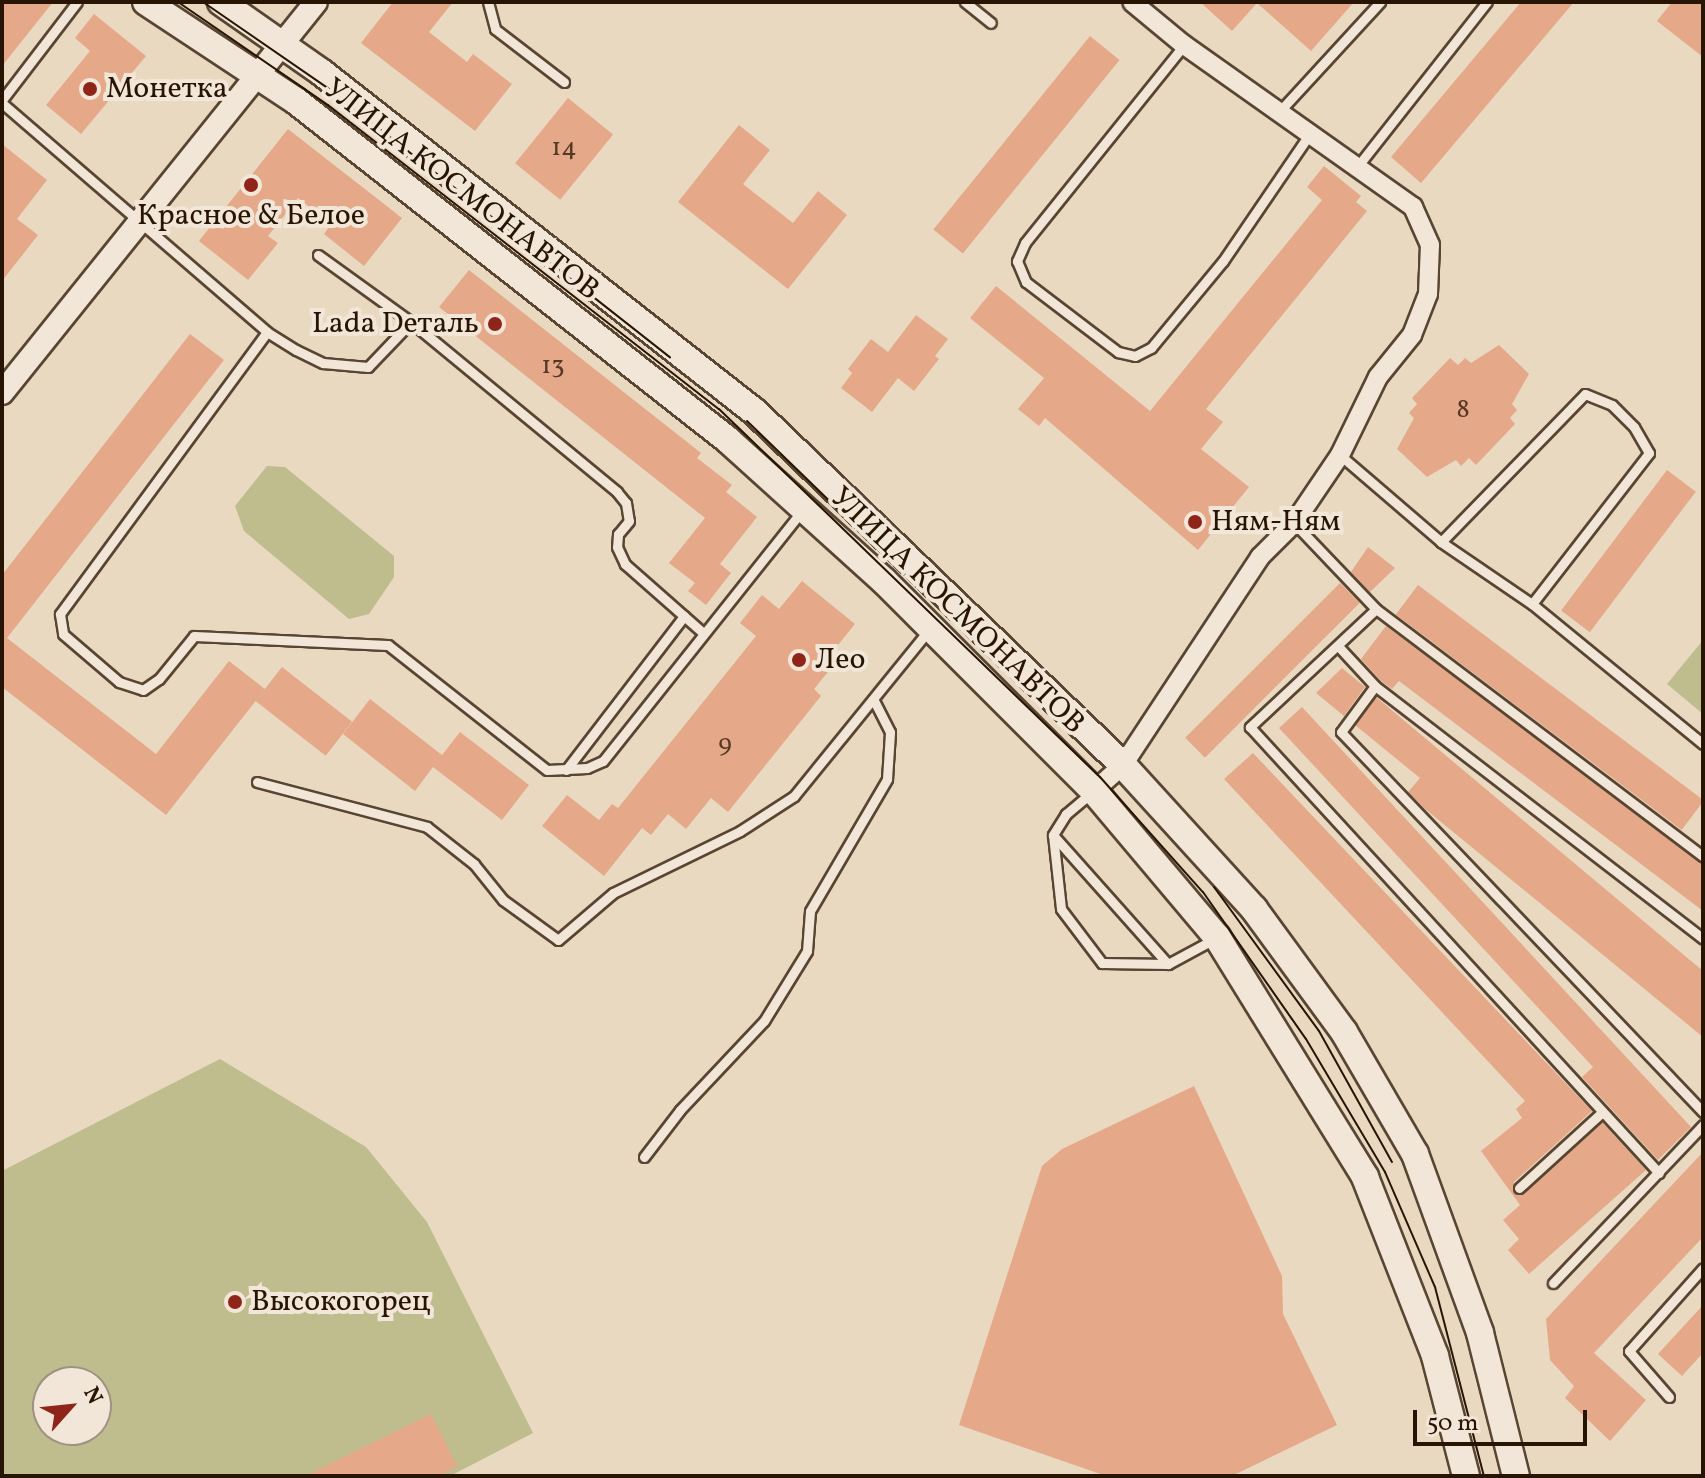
<!DOCTYPE html>
<meta charset="utf-8">
<style>
body{margin:0}
#map{position:relative;width:1705px;height:1478px;overflow:hidden;background:#e9d9c1;font-family:Vollkorn,serif}
div>[style]{position:absolute}
[style*='--x']{left:calc(var(--x)*1px);top:calc(var(--y)*1px);width:calc(var(--w)*1px);rotate:calc(var(--a)*1deg)}
.green>*{inset:0;background:#bfbc8d}
.building>*{inset:0;background:#e5a989;transform-origin:0 0}
.roads{filter:drop-shadow(2px 0 #584532) drop-shadow(-2px 0 #584532) drop-shadow(0 2px #584532) drop-shadow(0 -2px #584532)}
.service>*{height:9px;margin:-4.5px;padding:0 4.5px;transform-origin:4.5px;border-radius:4.5px;background:#f1e6d7}
.minor>*{height:18px;margin:-9px;padding:0 9px;transform-origin:9px;border-radius:9px;background:#f1e6d7}
.tertiary>*{height:22px;margin:-11px;padding:0 11px;transform-origin:11px;border-radius:11px;background:#f1e6d7}
.secondary>*{height:26px;margin:-13px;padding:0 13px;transform-origin:13px;border-radius:13px;background:#f1e6d7}
.tram>*{height:2px;margin:-1px;padding:0 1px;transform-origin:1px;border-radius:1px;background:#271402}
.dots>*{width:22px;height:22px;translate:-50% -50%;box-sizing:border-box;border:4px solid #f1e6d7;border-radius:50%}
span{translate:-50% -50%;white-space:nowrap;text-align:center;line-height:1.15;-webkit-text-stroke:8px #f1e6d7;paint-order:stroke}
.number-label{font-size:26px;color:#563924}
.number-label span{-webkit-text-stroke-width:0}
.poi-label{font-size:30px;color:#271402}
.left{translate:0 -50%;text-align:left}
.right{translate:-100% -50%;text-align:right}
.street-label{font-size:30px;color:#271402}
.frame{position:absolute;inset:0;border:4px solid #271402;pointer-events:none}
.north{position:absolute;left:32px;top:1366px;width:80px;height:80px;box-sizing:border-box;background:#f1e6d7;border:2px solid #a09282;border-radius:50%;rotate:63deg;font-size:22px;font-weight:700;line-height:32px;text-align:center;color:#271402}
.north::after{content:'';display:block;margin:auto;width:28px;height:36px;background:#8f2418;clip-path:polygon(50% 0,100% 100%,50% 72%,0 100%)}
.scale{position:absolute;left:1413px;top:1410px;width:174px;height:36px;box-sizing:border-box;border:4px solid #271402;border-top:0;padding-left:10px;font-size:24px;line-height:28px;white-space:nowrap;color:#271402;-webkit-text-stroke:6px #f1e6d7;paint-order:stroke}
</style>
<div id="map">
<div class="green">
<i style="clip-path:polygon(267px 466px,285px 467px,394px 556px,394px 577px,369px 614px,349px 619px,244px 531px,235px 506px)"></i>
<i style="clip-path:polygon(1703px 640px,1703px 714px,1667px 684px)"></i>
<i style="clip-path:polygon(evenodd,220px 1059px,366px 1147px,427px 1222px,533px 1433px,450px 1476px,2px 1476px,2px 1171px,220px 1059px,48px 1382px,96px 1382px,96px 1430px,48px 1430px,48px 1382px)"></i>
</div>
<div class="building">
<i style="clip-path:polygon(2px 2px,53px 2px,2px 66px)"></i>
<i style="clip-path:polygon(393px 2px,453px 2px,429px 32px,467px 62px,473px 54px,512px 84px,475px 131px,361px 43px)"></i>
<i style="clip-path:polygon(1200px 2px,1354px 2px,1311px 51px,1257px 3px,1232px 31px)"></i>
<i style="clip-path:polygon(1521px 2px,1574px 2px,1421px 183px,1391px 157px)"></i>
<i style="clip-path:polygon(1672px 2px,1703px 2px,1703px 57px,1657px 21px)"></i>
<i style="clip-path:polygon(94px 14px,146px 56px,81px 134px,46px 105px,90px 51px,75px 38px)"></i>
<i style="left:1090px;top:36px;width:38px;height:249px;rotate:39deg"></i>
<i style="left:568px;top:98px;width:58px;height:84px;rotate:39deg"></i>
<i style="clip-path:polygon(739px 125px,770px 150px,743px 184px,793px 223px,818px 191px,847px 215px,788px 289px,678px 202px)"></i>
<i style="clip-path:polygon(288px 129px,402px 218px,364px 266px,324px 234px,331px 224px,298px 198px,268px 236px,278px 243px,248px 280px,199px 241px)"></i>
<i style="clip-path:polygon(2px 144px,47px 180px,17px 219px,38px 235px,2px 281px)"></i>
<i style="clip-path:polygon(1324px 166px,1361px 196px,1356px 202px,1367px 211px,1206px 409px,1223px 422px,1201px 449px,1249px 487px,1198px 550px,1045px 418px,1039px 426px,1018px 409px,1044px 378px,970px 318px,996px 286px,1150px 411px,1322px 200px,1307px 187px)"></i>
<i style="clip-path:polygon(469px 270px,701px 453px,697px 458px,732px 485px,726px 492px,757px 517px,720px 564px,731px 573px,706px 605px,688px 591px,695px 583px,669px 563px,705px 518px,439px 307px)"></i>
<i style="clip-path:polygon(916px 315px,948px 339px,935px 356px,939px 359px,914px 391px,898px 378px,872px 412px,841px 388px,852px 373px,848px 369px,871px 339px,888px 352px)"></i>
<i style="clip-path:polygon(190px 334px,224px 360px,7px 638px,156px 754px,229px 661px,265px 689px,166px 815px,2px 687px,2px 575px)"></i>
<i style="clip-path:polygon(1499px 345px,1529px 374px,1512px 404px,1517px 410px,1510px 418px,1515px 424px,1476px 465px,1469px 458px,1461px 466px,1456px 460px,1427px 477px,1397px 449px,1414px 418px,1409px 413px,1417px 404px,1412px 398px,1450px 358px,1458px 365px,1465px 358px,1471px 363px)"></i>
<i style="left:1667px;top:470px;width:36px;height:176px;rotate:37deg"></i>
<i style="clip-path:polygon(1368px 547px,1395px 568px,1370px 592px,1351px 572px)"></i>
<i style="clip-path:polygon(802px 581px,855px 624px,825px 661px,832px 667px,814px 689px,821px 696px,728px 812px,711px 798px,686px 829px,668px 814px,651px 835px,642px 828px,604px 876px,542px 826px,567px 795px,599px 820px,612px 804px,618px 808px,756px 636px,740px 623px,762px 595px,779px 609px)"></i>
<i style="left:1340px;top:583px;width:28px;height:219px;rotate:45deg"></i>
<i style="left:1418px;top:585px;width:358px;height:37px;rotate:37deg"></i>
<i style="clip-path:polygon(1386px 626px,1703px 863px,1703px 911px,1399px 681px,1392px 689px,1380px 680px,1361px 659px)"></i>
<i style="left:282px;top:667px;width:89px;height:43px;rotate:38deg"></i>
<i style="clip-path:polygon(1342px 668px,1365px 687px,1344px 716px,1316px 693px)"></i>
<i style="clip-path:polygon(1376px 697px,1703px 971px,1703px 1037px,1424px 808px,1408px 792px,1420px 778px,1355px 725px)"></i>
<i style="clip-path:polygon(370px 699px,442px 755px,460px 732px,529px 785px,502px 820px,433px 767px,415px 791px,343px 734px)"></i>
<i style="clip-path:polygon(1302px 707px,1691px 1127px,1658px 1160px,1582px 1077px,1593px 1067px,1279px 728px)"></i>
<i style="clip-path:polygon(1253px 753px,1592px 1111px,1514px 1182px,1514px 1194px,1524px 1194px,1602px 1122px,1646px 1170px,1529px 1274px,1508px 1250px,1519px 1239px,1503px 1220px,1520px 1205px,1481px 1151px,1522px 1118px,1516px 1109px,1525px 1101px,1224px 779px)"></i>
<i style="clip-path:polygon(1194px 1086px,1282px 1276px,1283px 1314px,1337px 1425px,1232px 1476px,1106px 1476px,959px 1425px,1042px 1166px,1062px 1149px)"></i>
<i style="clip-path:polygon(1703px 1152px,1703px 1237px,1594px 1353px,1646px 1400px,1610px 1441px,1565px 1398px,1574px 1386px,1550px 1360px,1546px 1319px)"></i>
<i style="clip-path:polygon(1703px 1305px,1703px 1353px,1682px 1376px,1658px 1354px)"></i>
<i style="clip-path:polygon(431px 1414px,457px 1466px,438px 1476px,305px 1476px)"></i>
</div>
<div class="roads">
<div class="service">
<i style="--x:488;--y:2;--w:28;--a:75"></i>
<i style="--x:495;--y:29;--w:87;--a:37.5"></i>
<i style="--x:965;--y:2;--w:33;--a:39"></i>
<i style="--x:1184;--y:45;--w:254;--a:128.8"></i>
<i style="--x:1025;--y:243;--w:20;--a:114"></i>
<i style="--x:1017;--y:261;--w:23;--a:67"></i>
<i style="--x:1026;--y:282;--w:116;--a:37.3"></i>
<i style="--x:1118;--y:352;--w:17;--a:13"></i>
<i style="--x:1135;--y:356;--w:18;--a:-27"></i>
<i style="--x:1151;--y:348;--w:113;--a:-50.4"></i>
<i style="--x:1223;--y:261;--w:153;--a:-55.7"></i>
<i style="--x:2;--y:100;--w:123;--a:-52.6"></i>
<i style="--x:2;--y:103;--w:350;--a:40.8"></i>
<i style="--x:267;--y:332;--w:34;--a:32"></i>
<i style="--x:296;--y:350;--w:30;--a:26"></i>
<i style="--x:323;--y:363;--w:45;--a:5.1"></i>
<i style="--x:368;--y:367;--w:62;--a:-46.3"></i>
<i style="--x:1278;--y:113;--w:151;--a:-47.4"></i>
<i style="--x:1357;--y:167;--w:210;--a:-51.8"></i>
<i style="--x:318;--y:255;--w:115;--a:35.8"></i>
<i style="--x:411;--y:322;--w:267;--a:39.5"></i>
<i style="--x:617;--y:492;--w:14;--a:51"></i>
<i style="--x:626;--y:503;--w:18;--a:81"></i>
<i style="--x:629;--y:521;--w:17;--a:130"></i>
<i style="--x:618;--y:534;--w:13;--a:94"></i>
<i style="--x:617;--y:547;--w:19;--a:65"></i>
<i style="--x:625;--y:564;--w:103;--a:41.4"></i>
<i style="--x:267;--y:332;--w:350;--a:126.3"></i>
<i style="--x:60;--y:614;--w:20;--a:81"></i>
<i style="--x:63;--y:634;--w:74;--a:40.6"></i>
<i style="--x:119;--y:682;--w:25;--a:18"></i>
<i style="--x:143;--y:690;--w:19;--a:-35"></i>
<i style="--x:159;--y:679;--w:55;--a:-50.9"></i>
<i style="--x:194;--y:636;--w:194;--a:2.7"></i>
<i style="--x:388;--y:645;--w:202;--a:38.2"></i>
<i style="--x:547;--y:770;--w:40;--a:-2.9"></i>
<i style="--x:587;--y:768;--w:17;--a:-24"></i>
<i style="--x:603;--y:761;--w:320;--a:-51.5"></i>
<i style="--x:1340;--y:455;--w:133;--a:40.7"></i>
<i style="--x:1441;--y:542;--w:110;--a:34.3"></i>
<i style="--x:1532;--y:604;--w:221;--a:39.3"></i>
<i style="--x:1294;--y:523;--w:119;--a:46.4"></i>
<i style="--x:1376;--y:609;--w:410;--a:37.1"></i>
<i style="--x:1441;--y:542;--w:206;--a:-45.8"></i>
<i style="--x:1585;--y:394;--w:29;--a:22"></i>
<i style="--x:1612;--y:405;--w:31;--a:45"></i>
<i style="--x:1634;--y:427;--w:30;--a:60"></i>
<i style="--x:1649;--y:453;--w:191;--a:127.8"></i>
<i style="--x:1376;--y:609;--w:173;--a:136.9"></i>
<i style="--x:1250;--y:727;--w:605;--a:47.48"></i>
<i style="--x:1338;--y:646;--w:54;--a:47.2"></i>
<i style="--x:1375;--y:686;--w:414;--a:37.6"></i>
<i style="--x:1375;--y:686;--w:57;--a:126.5"></i>
<i style="--x:1341;--y:732;--w:525;--a:46.39"></i>
<i style="--x:566;--y:770;--w:194;--a:-52.5"></i>
<i style="--x:257;--y:782;--w:176;--a:14.8"></i>
<i style="--x:427;--y:827;--w:60;--a:38.2"></i>
<i style="--x:474;--y:864;--w:46;--a:51.1"></i>
<i style="--x:503;--y:900;--w:68;--a:36"></i>
<i style="--x:558;--y:940;--w:72;--a:-40.5"></i>
<i style="--x:613;--y:893;--w:141;--a:-26"></i>
<i style="--x:740;--y:831;--w:64;--a:-32.9"></i>
<i style="--x:794;--y:796;--w:213;--a:-50.9"></i>
<i style="--x:1091;--y:793;--w:33;--a:140"></i>
<i style="--x:1066;--y:814;--w:25;--a:122"></i>
<i style="--x:1053;--y:835;--w:74;--a:83.8"></i>
<i style="--x:1061;--y:909;--w:68;--a:52.8"></i>
<i style="--x:1102;--y:963;--w:66;--a:0.9"></i>
<i style="--x:1168;--y:964;--w:55;--a:-28.4"></i>
<i style="--x:1053;--y:835;--w:173;--a:48.3"></i>
<i style="--x:644;--y:1157;--w:59;--a:-52.5"></i>
<i style="--x:680;--y:1110;--w:122;--a:-46.7"></i>
<i style="--x:764;--y:1021;--w:82;--a:-58.4"></i>
<i style="--x:807;--y:951;--w:40;--a:-85.7"></i>
<i style="--x:810;--y:911;--w:153;--a:-59.7"></i>
<i style="--x:887;--y:779;--w:47;--a:-86.3"></i>
<i style="--x:890;--y:732;--w:37;--a:-117"></i>
<i style="--x:1519;--y:1188;--w:110;--a:-42.4"></i>
<i style="--x:1553;--y:1283;--w:218;--a:-46.5"></i>
<i style="--x:1669;--y:1397;--w:61;--a:-131"></i>
<i style="--x:1629;--y:1351;--w:111;--a:-48.3"></i>
</div>
<div class="minor">
<i style="--x:1094;--y:791;--w:39;--a:-42"></i>
<i style="--x:1123;--y:765;--w:249;--a:-56.6"></i>
<i style="--x:1260;--y:557;--w:48;--a:-45"></i>
<i style="--x:1294;--y:523;--w:82;--a:-55.9"></i>
<i style="--x:1340;--y:455;--w:87;--a:-64"></i>
<i style="--x:1378;--y:377;--w:54;--a:-51"></i>
<i style="--x:1412;--y:335;--w:44;--a:-68.7"></i>
<i style="--x:1428;--y:294;--w:49;--a:-87.7"></i>
<i style="--x:1430;--y:245;--w:42;--a:-114.1"></i>
<i style="--x:1413;--y:207;--w:281;--a:-144.7"></i>
<i style="--x:1184;--y:45;--w:67;--a:-140.4"></i>
</div>
<div class="tertiary">
<i style="--x:2;--y:393;--w:501;--a:-51.23"></i>
</div>
<div class="secondary">
<i style="--x:146;--y:2;--w:180;--a:33.4"></i>
<i style="--x:296;--y:101;--w:549;--a:38.12"></i>
<i style="--x:728;--y:440;--w:210;--a:42.1"></i>
<i style="--x:884;--y:581;--w:297;--a:45"></i>
<i style="--x:1094;--y:791;--w:191;--a:49.9"></i>
<i style="--x:1217;--y:937;--w:282;--a:58.3"></i>
<i style="--x:1365;--y:1177;--w:192;--a:68.6"></i>
<i style="--x:1435;--y:1356;--w:124;--a:75.5"></i>
<i style="--x:221;--y:2;--w:122;--a:35"></i>
<i style="--x:321;--y:72;--w:551;--a:38.08"></i>
<i style="--x:755;--y:412;--w:510;--a:43.81"></i>
<i style="--x:1123;--y:765;--w:195;--a:47.7"></i>
<i style="--x:1254;--y:909;--w:152;--a:53.8"></i>
<i style="--x:1344;--y:1032;--w:141;--a:59.8"></i>
<i style="--x:1415;--y:1154;--w:190;--a:70"></i>
<i style="--x:1480;--y:1333;--w:147;--a:75.9"></i>
</div>
</div>
<div class="tram">
<i style="--x:178;--y:2;--w:182;--a:34.5"></i>
<i style="--x:328;--y:105;--w:495;--a:37.9"></i>
<i style="--x:719;--y:409;--w:530;--a:44.01"></i>
<i style="--x:1100;--y:777;--w:154;--a:48.2"></i>
<i style="--x:1203;--y:892;--w:179;--a:55"></i>
<i style="--x:1306;--y:1039;--w:155;--a:59.3"></i>
<i style="--x:1385;--y:1172;--w:125;--a:66.5"></i>
<i style="--x:1435;--y:1287;--w:195;--a:75.5"></i>
<i style="--x:203;--y:2;--w:153;--a:34.6"></i>
<i style="--x:329;--y:89;--w:434;--a:38.2"></i>
<i style="--x:747;--y:421;--w:256;--a:44.1"></i>
<i style="--x:1214;--y:887;--w:178;--a:53.9"></i>
<i style="--x:1319;--y:1031;--w:150;--a:60.9"></i>
</div>
<div class="dots">
<i style="left:90px;top:89px;background:#8f2418"></i>
<i style="left:251px;top:185px;background:#8f2418"></i>
<i style="left:495px;top:324px;background:#8f2418"></i>
<i style="left:1195px;top:522px;background:#8f2418"></i>
<i style="left:799px;top:660px;background:#8f2418"></i>
<i style="left:235px;top:1302px;background:#8f2418"></i>
</div>
<div class="number-label">
<span style="left:564px;top:149px">14</span>
<span style="left:553px;top:367px">13</span>
<span style="left:1463px;top:411px">8</span>
<span style="left:725px;top:745px">9</span>
</div>
<div class="poi-label">
<span class="left" style="left:106px;top:89px">Монетка</span>
<span style="left:251px;top:216px">Красное &amp; Белое</span>
<span class="right" style="left:479px;top:324px">Lada Dеталь</span>
<span class="left" style="left:1211px;top:522px">Ням-Ням</span>
<span class="left" style="left:815px;top:660px">Лео</span>
<span class="left" style="left:251px;top:1302px">Высокогорец</span>
</div>
<div class="street-label">
<span style="left:461px;top:190px;rotate:38deg">УЛИЦА КОСМОНАВТОВ</span>
<span style="left:957px;top:611px;rotate:44deg">УЛИЦА КОСМОНАВТОВ</span>
</div>
<div class="frame"></div>
<div class="north">N</div>
<div class="scale">50 m</div>
</div>
